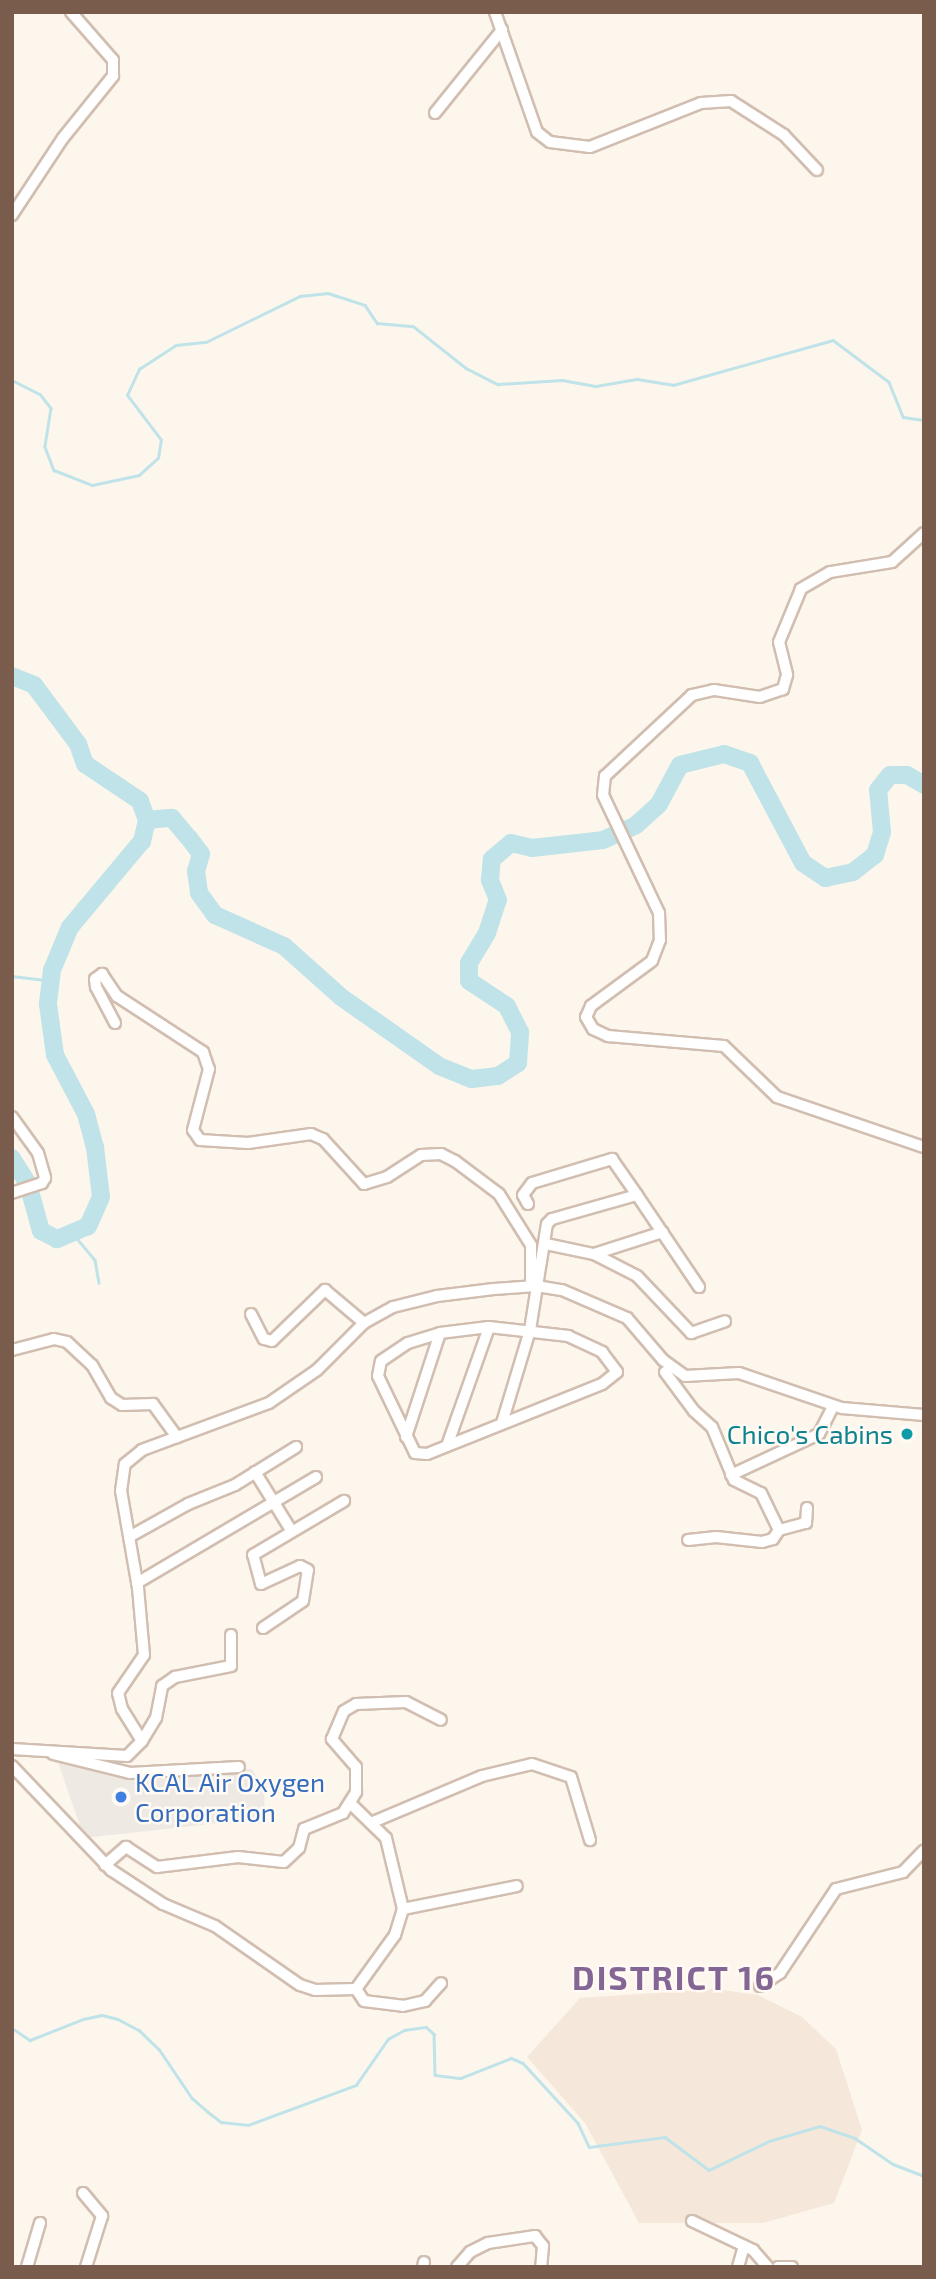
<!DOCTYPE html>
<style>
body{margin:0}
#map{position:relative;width:936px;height:2279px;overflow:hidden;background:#fdf6ec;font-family:"Exo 2",sans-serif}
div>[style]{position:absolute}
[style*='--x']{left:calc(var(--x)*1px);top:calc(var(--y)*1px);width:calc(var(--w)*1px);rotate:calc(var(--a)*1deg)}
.residential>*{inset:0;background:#f5e8da}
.industrial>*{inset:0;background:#efe9e4}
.stream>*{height:2.5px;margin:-1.25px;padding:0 1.25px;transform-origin:1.25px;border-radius:1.25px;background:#bfe3e8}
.river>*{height:18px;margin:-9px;padding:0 9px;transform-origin:9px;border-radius:9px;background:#bfe3e8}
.roads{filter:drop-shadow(2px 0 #d1beb0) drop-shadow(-2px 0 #d1beb0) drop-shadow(0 2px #d1beb0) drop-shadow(0 -2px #d1beb0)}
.minor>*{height:10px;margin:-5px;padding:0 5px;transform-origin:5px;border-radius:5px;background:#fff}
.dots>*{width:19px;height:19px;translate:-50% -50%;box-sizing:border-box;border:4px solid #fffaf3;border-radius:50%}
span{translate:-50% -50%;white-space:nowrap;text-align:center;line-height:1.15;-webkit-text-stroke:5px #fffaf3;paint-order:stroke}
.culture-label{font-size:26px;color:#0d838f}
.right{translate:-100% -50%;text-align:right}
.shop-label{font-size:26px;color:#366cbe}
.left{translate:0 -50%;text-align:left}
.district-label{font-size:33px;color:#846695;font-weight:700;letter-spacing:2px}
.frame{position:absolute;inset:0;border:14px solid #7a5c4d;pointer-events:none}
</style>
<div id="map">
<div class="residential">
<i style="clip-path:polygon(715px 1989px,758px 1995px,802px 2017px,836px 2049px,862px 2130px,834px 2203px,763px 2223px,639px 2223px,585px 2123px,527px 2057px,580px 1998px)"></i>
</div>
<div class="industrial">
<i style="clip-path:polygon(56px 1756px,121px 1775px,252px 1769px,264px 1790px,265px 1818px,84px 1838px)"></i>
</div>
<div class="stream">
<i style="--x:12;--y:380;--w:31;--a:27"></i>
<i style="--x:40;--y:394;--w:18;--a:52"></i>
<i style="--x:51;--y:408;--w:39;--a:99"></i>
<i style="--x:45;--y:447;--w:25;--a:69"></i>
<i style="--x:54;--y:470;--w:41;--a:21.5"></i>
<i style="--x:92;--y:485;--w:48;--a:-12"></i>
<i style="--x:139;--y:475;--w:25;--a:-42"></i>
<i style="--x:158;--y:458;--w:18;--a:-81"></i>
<i style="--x:161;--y:440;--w:56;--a:-127.1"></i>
<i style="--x:127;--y:395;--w:29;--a:-65"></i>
<i style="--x:139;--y:369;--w:44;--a:-33"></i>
<i style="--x:176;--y:345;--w:30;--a:-6"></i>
<i style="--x:206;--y:342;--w:105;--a:-26.1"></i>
<i style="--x:300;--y:296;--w:28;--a:-6"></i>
<i style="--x:328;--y:293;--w:39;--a:18"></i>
<i style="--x:365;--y:305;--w:22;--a:56"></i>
<i style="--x:377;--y:323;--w:36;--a:5"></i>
<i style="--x:413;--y:326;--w:68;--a:38.4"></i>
<i style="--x:466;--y:368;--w:36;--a:27"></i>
<i style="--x:498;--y:384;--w:64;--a:-3.6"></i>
<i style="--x:562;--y:380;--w:35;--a:10"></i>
<i style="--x:596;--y:386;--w:42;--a:-9.7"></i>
<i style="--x:637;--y:379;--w:36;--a:9"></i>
<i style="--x:673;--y:385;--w:166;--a:-15.7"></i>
<i style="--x:833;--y:340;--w:70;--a:36.9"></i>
<i style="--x:889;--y:382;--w:38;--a:68"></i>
<i style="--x:903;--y:417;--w:21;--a:8"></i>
<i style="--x:12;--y:976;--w:39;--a:7"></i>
<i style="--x:74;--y:1235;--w:33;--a:50"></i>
<i style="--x:95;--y:1260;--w:23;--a:80"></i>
<i style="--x:12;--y:2028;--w:22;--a:34"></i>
<i style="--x:30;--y:2040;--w:57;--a:-21.6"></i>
<i style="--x:83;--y:2019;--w:19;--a:-12"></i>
<i style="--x:102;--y:2015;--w:16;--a:14"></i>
<i style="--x:118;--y:2019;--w:24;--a:28"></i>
<i style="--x:139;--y:2030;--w:28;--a:44"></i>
<i style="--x:159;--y:2049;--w:59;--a:56"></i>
<i style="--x:192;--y:2098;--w:20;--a:41"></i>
<i style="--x:207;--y:2111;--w:18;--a:38"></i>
<i style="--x:221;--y:2122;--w:27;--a:6"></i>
<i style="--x:248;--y:2125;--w:115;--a:-20.3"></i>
<i style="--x:356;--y:2085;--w:56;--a:-55.2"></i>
<i style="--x:388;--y:2039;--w:18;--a:-29"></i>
<i style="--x:404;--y:2030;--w:22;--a:-8"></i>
<i style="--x:426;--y:2027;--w:11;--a:41"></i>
<i style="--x:434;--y:2034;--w:41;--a:88.6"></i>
<i style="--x:435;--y:2075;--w:26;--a:7"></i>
<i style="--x:461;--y:2078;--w:54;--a:-21.8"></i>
<i style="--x:511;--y:2058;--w:13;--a:23"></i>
<i style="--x:523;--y:2063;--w:81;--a:47.5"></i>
<i style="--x:578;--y:2123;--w:26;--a:65"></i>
<i style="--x:589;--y:2147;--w:77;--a:-7.5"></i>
<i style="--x:665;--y:2137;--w:55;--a:36.9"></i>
<i style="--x:709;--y:2170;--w:67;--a:-25.8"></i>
<i style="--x:769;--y:2141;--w:53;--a:-16.4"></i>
<i style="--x:820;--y:2126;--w:37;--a:19"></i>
<i style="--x:855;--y:2138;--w:46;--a:34.4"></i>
<i style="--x:893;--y:2164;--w:33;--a:21"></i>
</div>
<div class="river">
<i style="--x:12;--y:676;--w:24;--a:22"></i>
<i style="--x:34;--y:685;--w:74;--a:53.3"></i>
<i style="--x:78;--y:744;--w:21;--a:71"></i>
<i style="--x:85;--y:764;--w:66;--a:33.9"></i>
<i style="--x:140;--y:801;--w:20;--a:70"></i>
<i style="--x:147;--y:820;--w:22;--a:103"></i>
<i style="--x:142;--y:841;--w:112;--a:129.9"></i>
<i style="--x:70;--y:927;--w:47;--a:112.7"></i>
<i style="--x:52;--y:970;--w:34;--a:97"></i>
<i style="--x:48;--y:1004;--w:51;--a:82.2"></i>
<i style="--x:55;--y:1055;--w:67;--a:62.3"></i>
<i style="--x:86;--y:1114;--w:34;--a:75"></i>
<i style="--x:95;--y:1147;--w:50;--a:83.2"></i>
<i style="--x:101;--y:1197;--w:32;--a:114"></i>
<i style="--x:88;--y:1226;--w:34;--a:157"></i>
<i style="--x:57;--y:1239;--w:18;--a:-153"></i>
<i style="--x:41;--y:1231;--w:49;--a:-105.5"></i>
<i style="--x:28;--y:1184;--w:31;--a:-122"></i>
<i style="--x:147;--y:820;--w:25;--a:-5"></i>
<i style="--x:172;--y:818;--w:26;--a:50"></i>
<i style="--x:189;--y:838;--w:20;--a:53"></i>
<i style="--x:201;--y:854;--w:18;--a:106"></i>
<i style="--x:196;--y:871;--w:22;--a:82"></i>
<i style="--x:199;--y:893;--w:27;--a:54"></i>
<i style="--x:215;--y:915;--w:76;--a:24.2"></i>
<i style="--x:284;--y:946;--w:76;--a:41.8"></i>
<i style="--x:341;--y:997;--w:120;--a:35.1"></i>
<i style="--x:439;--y:1066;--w:35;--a:22"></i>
<i style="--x:472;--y:1079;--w:26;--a:-7"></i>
<i style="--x:498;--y:1076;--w:24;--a:-33"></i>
<i style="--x:518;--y:1063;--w:31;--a:-86"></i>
<i style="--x:520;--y:1032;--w:29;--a:-117"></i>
<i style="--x:507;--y:1006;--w:45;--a:-146.7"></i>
<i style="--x:469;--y:981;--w:18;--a:-90"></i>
<i style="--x:469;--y:963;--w:35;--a:-59"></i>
<i style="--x:487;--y:933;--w:35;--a:-72"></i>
<i style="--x:498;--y:900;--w:22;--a:-112"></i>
<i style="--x:490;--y:880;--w:21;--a:-85"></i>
<i style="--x:492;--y:859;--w:25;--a:-40"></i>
<i style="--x:511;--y:843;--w:22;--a:13"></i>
<i style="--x:532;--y:848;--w:71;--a:-6.4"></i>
<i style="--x:603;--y:840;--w:36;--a:-24"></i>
<i style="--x:636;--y:825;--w:31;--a:-42"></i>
<i style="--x:659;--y:804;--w:44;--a:-61.7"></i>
<i style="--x:680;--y:765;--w:45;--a:-14"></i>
<i style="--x:724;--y:754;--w:28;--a:19"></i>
<i style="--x:750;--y:763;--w:113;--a:62.1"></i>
<i style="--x:803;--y:863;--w:27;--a:34"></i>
<i style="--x:825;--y:878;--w:29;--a:-12"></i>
<i style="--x:853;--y:872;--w:28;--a:-38"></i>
<i style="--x:875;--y:855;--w:24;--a:-73"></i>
<i style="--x:882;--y:832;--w:42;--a:-95.4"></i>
<i style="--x:878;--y:790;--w:19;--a:-51"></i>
<i style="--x:890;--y:775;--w:17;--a:0"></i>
<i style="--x:907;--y:775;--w:20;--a:30"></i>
</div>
<div class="roads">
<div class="minor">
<i style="--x:495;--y:12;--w:127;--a:70.7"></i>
<i style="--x:537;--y:132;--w:16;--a:38"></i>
<i style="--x:550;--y:142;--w:40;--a:7.1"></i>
<i style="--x:590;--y:147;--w:119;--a:-21.6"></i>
<i style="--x:701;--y:103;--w:30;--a:-4"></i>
<i style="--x:731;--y:101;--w:63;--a:32.7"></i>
<i style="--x:784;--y:135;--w:48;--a:46.7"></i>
<i style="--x:435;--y:113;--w:107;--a:-51.1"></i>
<i style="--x:12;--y:215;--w:92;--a:-56.5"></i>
<i style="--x:63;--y:138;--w:80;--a:-51.1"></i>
<i style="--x:113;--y:76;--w:16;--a:-90"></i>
<i style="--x:113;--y:60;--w:64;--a:-131.2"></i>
<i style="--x:924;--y:533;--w:43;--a:137.8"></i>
<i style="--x:892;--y:562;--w:63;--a:170.8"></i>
<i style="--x:830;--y:572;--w:34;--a:150"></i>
<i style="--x:801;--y:589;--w:57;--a:112.5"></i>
<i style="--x:779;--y:642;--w:34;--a:76"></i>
<i style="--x:787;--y:675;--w:15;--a:106"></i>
<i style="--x:783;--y:689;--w:24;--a:161"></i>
<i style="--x:760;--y:697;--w:47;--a:-171.3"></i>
<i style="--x:714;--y:690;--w:23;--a:167"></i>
<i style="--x:692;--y:695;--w:119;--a:137"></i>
<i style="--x:605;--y:776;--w:19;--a:96"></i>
<i style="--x:603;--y:795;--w:131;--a:64.6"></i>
<i style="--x:659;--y:913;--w:27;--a:88"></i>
<i style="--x:660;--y:940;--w:22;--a:111"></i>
<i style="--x:652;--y:961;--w:76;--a:143.6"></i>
<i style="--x:591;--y:1006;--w:12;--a:114"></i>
<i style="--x:586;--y:1017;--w:14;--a:60"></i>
<i style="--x:593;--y:1029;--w:17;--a:25"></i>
<i style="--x:608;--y:1036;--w:116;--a:4.9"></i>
<i style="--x:724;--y:1046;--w:74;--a:43.9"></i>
<i style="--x:777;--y:1097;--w:155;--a:18.8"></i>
<i style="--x:115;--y:1023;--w:41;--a:-117.8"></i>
<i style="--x:96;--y:987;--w:8;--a:-97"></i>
<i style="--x:95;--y:979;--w:9;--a:-36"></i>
<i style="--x:102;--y:974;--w:27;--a:56"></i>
<i style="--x:117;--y:996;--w:103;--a:33.1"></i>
<i style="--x:203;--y:1052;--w:18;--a:71"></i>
<i style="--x:209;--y:1069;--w:63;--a:104.7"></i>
<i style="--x:193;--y:1130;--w:12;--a:55"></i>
<i style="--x:200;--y:1140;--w:48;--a:3.6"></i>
<i style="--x:248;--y:1143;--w:64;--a:-8.1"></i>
<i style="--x:311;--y:1134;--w:13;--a:23"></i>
<i style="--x:323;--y:1139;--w:61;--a:47.7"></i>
<i style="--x:364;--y:1184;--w:24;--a:-17"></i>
<i style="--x:387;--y:1177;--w:40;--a:-32.9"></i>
<i style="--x:421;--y:1155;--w:20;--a:-3"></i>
<i style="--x:441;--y:1154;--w:16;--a:27"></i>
<i style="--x:455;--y:1161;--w:55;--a:36.9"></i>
<i style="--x:499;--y:1194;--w:60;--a:57.9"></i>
<i style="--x:531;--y:1245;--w:41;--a:90"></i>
<i style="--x:12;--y:1117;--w:44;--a:54.2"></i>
<i style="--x:38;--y:1153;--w:26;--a:74"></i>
<i style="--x:45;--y:1178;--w:6;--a:121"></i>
<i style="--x:42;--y:1183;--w:32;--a:162"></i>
<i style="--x:528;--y:1204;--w:10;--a:-119"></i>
<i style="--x:523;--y:1195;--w:15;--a:-53"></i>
<i style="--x:532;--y:1183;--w:84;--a:-16.7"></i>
<i style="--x:612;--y:1159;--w:44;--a:55.2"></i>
<i style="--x:546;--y:1244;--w:49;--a:11.8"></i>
<i style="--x:594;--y:1254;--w:48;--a:27.1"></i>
<i style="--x:637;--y:1276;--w:79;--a:46.5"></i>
<i style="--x:691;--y:1333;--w:36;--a:-19"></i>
<i style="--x:594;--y:1254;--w:72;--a:-17.7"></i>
<i style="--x:251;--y:1314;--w:28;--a:63"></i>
<i style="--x:264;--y:1339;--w:8;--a:14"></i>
<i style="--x:272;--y:1341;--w:74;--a:-43.9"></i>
<i style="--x:325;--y:1290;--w:51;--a:40.2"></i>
<i style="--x:489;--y:1327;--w:80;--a:6.5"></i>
<i style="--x:568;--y:1336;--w:38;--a:25"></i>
<i style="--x:602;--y:1352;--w:25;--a:53"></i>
<i style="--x:617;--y:1372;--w:19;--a:141"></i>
<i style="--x:602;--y:1384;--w:188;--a:158.2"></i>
<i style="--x:427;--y:1454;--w:12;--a:-175"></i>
<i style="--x:415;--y:1453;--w:85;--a:-115.7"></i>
<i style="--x:378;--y:1376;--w:15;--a:-79"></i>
<i style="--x:381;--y:1361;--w:32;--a:-34"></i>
<i style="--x:408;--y:1343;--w:34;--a:-17"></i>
<i style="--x:440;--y:1333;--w:49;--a:-7"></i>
<i style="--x:12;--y:1350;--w:43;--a:-14.7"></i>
<i style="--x:54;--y:1339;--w:13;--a:13"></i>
<i style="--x:67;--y:1342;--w:34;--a:43"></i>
<i style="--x:92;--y:1365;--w:38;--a:60"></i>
<i style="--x:111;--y:1398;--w:13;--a:32"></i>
<i style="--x:122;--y:1405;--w:31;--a:-2"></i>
<i style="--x:153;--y:1404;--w:41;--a:54"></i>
<i style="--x:665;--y:1372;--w:49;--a:53.4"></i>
<i style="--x:694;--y:1411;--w:24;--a:42"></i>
<i style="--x:712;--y:1427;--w:57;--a:67.5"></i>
<i style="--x:734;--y:1480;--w:30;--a:26"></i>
<i style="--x:761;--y:1493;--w:41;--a:64.1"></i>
<i style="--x:779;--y:1530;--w:11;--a:124"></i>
<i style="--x:773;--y:1539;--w:11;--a:165"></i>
<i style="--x:762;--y:1542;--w:46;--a:-173.8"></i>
<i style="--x:716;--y:1537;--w:28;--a:174"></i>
<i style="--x:502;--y:1423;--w:97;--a:-73.2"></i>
<i style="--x:530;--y:1330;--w:107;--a:-80.9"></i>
<i style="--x:547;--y:1224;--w:7;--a:-45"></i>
<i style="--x:552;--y:1219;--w:88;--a:-15.8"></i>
<i style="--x:637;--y:1195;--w:111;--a:56"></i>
<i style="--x:406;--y:1437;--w:109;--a:-71.9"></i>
<i style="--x:448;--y:1443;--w:123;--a:-70.5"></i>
<i style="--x:255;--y:1472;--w:68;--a:58.2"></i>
<i style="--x:731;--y:1475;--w:97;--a:-25"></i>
<i style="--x:819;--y:1434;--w:31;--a:-63"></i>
<i style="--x:779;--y:1530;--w:28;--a:-15"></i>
<i style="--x:806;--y:1523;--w:15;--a:-86"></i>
<i style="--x:129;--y:1537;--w:68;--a:-29.2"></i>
<i style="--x:188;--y:1504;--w:51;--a:-22"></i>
<i style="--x:235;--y:1485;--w:72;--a:-31.9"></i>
<i style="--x:137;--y:1583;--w:208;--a:-30.6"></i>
<i style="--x:263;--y:1628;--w:48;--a:-34"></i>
<i style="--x:303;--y:1601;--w:31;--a:-81"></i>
<i style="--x:308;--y:1570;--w:9;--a:-153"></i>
<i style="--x:300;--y:1566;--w:43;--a:155.2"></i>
<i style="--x:261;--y:1584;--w:30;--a:-105"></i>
<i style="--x:253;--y:1555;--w:106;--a:-30.7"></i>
<i style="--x:142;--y:1741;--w:27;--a:-59"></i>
<i style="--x:156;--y:1718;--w:33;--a:-79"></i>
<i style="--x:162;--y:1686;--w:16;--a:-35"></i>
<i style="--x:175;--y:1677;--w:57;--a:-11.1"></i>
<i style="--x:231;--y:1666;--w:31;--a:-90"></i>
<i style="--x:12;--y:1749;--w:115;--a:3.5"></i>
<i style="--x:127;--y:1756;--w:21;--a:-45"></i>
<i style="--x:142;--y:1741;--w:38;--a:-122"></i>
<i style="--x:122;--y:1709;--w:16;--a:-104"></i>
<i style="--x:118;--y:1693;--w:46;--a:-55.6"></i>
<i style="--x:144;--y:1655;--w:67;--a:-95.1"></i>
<i style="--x:138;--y:1588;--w:98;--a:-99.9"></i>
<i style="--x:121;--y:1491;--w:27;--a:-82"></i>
<i style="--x:125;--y:1464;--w:22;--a:-39"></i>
<i style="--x:142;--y:1450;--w:135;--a:-20.3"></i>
<i style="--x:269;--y:1403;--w:58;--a:-34.5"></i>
<i style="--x:317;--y:1370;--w:66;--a:-45"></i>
<i style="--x:364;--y:1323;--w:33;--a:-29"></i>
<i style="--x:393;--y:1307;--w:45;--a:-14"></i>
<i style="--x:437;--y:1296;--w:57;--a:-7"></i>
<i style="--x:494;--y:1289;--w:42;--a:-4.1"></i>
<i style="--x:536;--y:1286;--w:26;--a:9"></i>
<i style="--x:562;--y:1290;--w:71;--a:23.3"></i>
<i style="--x:627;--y:1318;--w:55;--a:49.4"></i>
<i style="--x:663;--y:1360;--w:27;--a:36"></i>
<i style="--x:685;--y:1376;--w:54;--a:-3.2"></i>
<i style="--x:739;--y:1373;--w:109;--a:18.8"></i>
<i style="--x:842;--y:1408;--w:82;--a:4.9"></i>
<i style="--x:53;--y:1754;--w:79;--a:13.9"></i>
<i style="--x:130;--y:1773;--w:109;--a:-3.2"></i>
<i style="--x:12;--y:1766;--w:144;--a:46.4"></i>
<i style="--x:111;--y:1870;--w:62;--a:33.2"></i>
<i style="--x:163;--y:1904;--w:56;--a:22.9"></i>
<i style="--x:215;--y:1926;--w:103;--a:34.8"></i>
<i style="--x:300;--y:1985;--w:16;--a:18"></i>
<i style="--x:315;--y:1990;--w:41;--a:-1.4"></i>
<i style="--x:356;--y:1989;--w:67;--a:-54.2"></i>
<i style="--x:395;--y:1935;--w:27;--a:-73"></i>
<i style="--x:403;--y:1909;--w:73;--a:-103.5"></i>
<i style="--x:386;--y:1838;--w:49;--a:-135.8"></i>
<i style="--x:373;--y:1822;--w:118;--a:-22.9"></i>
<i style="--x:482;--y:1776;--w:51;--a:-13.5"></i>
<i style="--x:532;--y:1764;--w:41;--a:18.4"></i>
<i style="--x:571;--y:1777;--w:66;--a:73.2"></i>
<i style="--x:105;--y:1865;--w:28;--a:-41"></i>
<i style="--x:126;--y:1847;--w:37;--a:33"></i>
<i style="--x:157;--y:1867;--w:82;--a:-7"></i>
<i style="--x:238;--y:1857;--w:46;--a:6.2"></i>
<i style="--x:284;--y:1862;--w:21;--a:-43"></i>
<i style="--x:299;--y:1848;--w:20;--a:-75"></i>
<i style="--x:304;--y:1829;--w:42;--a:-22.3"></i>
<i style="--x:343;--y:1813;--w:25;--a:-58"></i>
<i style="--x:356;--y:1792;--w:25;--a:-90"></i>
<i style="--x:356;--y:1767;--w:37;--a:-131"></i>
<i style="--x:332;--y:1739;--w:30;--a:-67"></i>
<i style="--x:344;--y:1711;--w:14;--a:-30"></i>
<i style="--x:356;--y:1704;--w:50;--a:-2.3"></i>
<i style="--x:406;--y:1702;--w:39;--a:27"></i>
<i style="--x:403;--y:1909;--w:116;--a:-11.4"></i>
<i style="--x:760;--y:1986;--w:24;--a:-33"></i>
<i style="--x:780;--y:1973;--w:101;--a:-56.3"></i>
<i style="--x:836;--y:1889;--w:69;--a:-14.2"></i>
<i style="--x:903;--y:1872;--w:30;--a:-46"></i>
<i style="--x:356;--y:1989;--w:14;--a:56"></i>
<i style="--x:364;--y:2001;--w:39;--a:7"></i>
<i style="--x:403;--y:2006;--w:23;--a:-13"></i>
<i style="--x:425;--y:2001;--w:24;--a:-48"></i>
<i style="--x:83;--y:2193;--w:30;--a:50"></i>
<i style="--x:102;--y:2216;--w:53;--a:107.4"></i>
<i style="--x:692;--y:2221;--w:68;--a:25.4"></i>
<i style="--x:753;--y:2250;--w:23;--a:49"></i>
<i style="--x:27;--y:2267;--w:46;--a:-73.5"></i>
<i style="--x:423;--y:2267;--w:5;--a:-79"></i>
<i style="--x:457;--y:2267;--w:20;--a:-49"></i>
<i style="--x:470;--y:2252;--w:20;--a:-27"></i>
<i style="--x:488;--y:2243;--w:48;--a:-8.5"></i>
<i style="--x:535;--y:2236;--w:13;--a:51"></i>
<i style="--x:543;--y:2246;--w:21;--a:95"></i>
<i style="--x:738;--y:2267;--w:22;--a:-74"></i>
<i style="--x:778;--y:2267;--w:14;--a:0"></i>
</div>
</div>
<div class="dots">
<i style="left:907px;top:1434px;background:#0f9aa8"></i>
<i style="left:121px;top:1797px;background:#3f7fe0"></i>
</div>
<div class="culture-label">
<span class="right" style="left:893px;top:1434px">Chico's Cabins</span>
</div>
<div class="shop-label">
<span class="left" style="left:135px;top:1797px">KCAL Air Oxygen<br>Corporation</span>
</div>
<div class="district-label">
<span style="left:674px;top:1978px">DISTRICT 16</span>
</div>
<div class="frame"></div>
</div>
